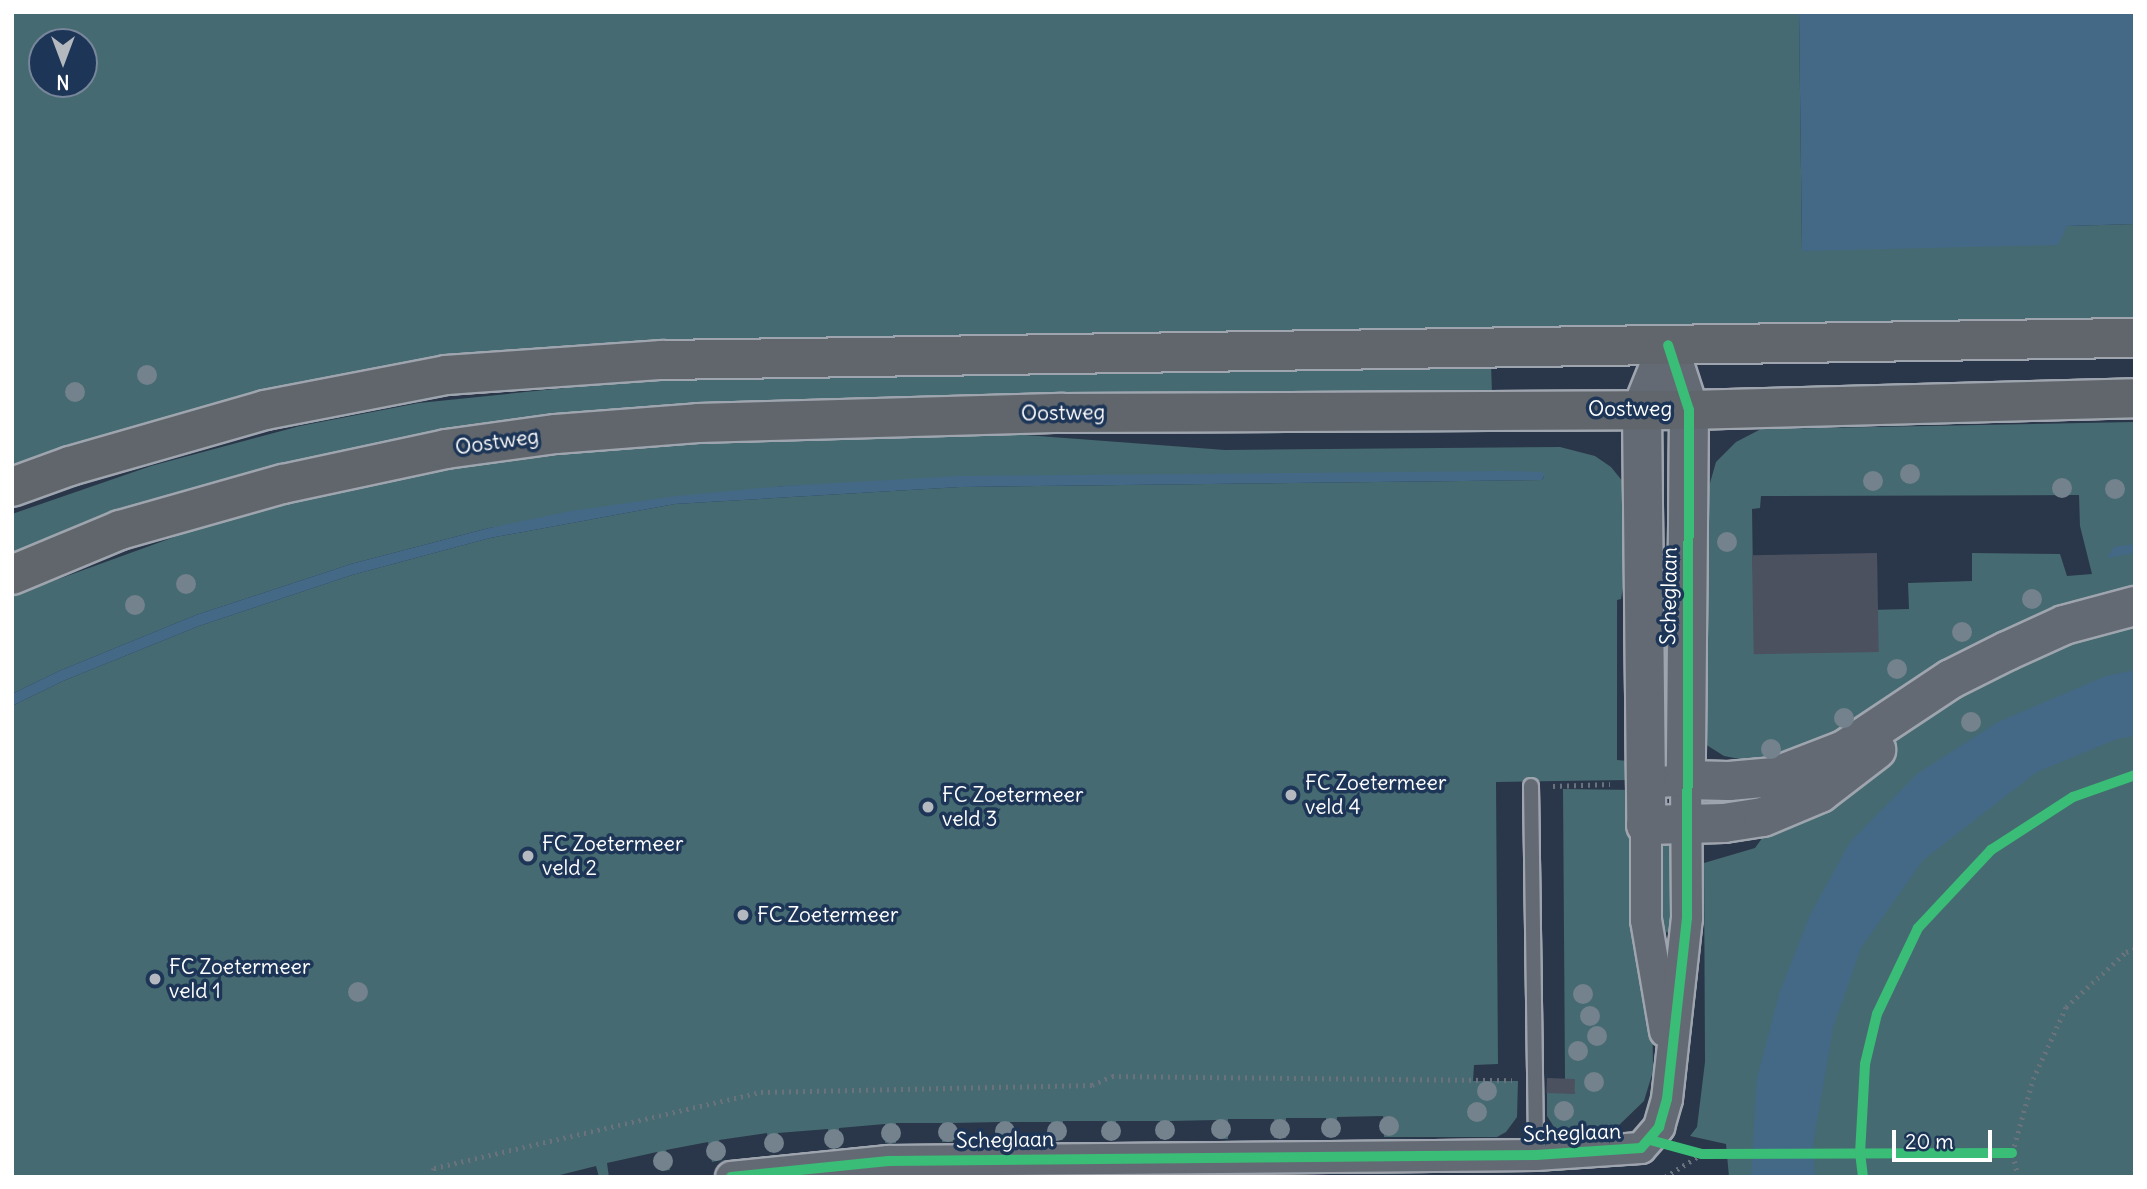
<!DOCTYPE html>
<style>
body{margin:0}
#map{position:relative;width:2147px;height:1189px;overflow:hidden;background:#2a374a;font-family:Delius,sans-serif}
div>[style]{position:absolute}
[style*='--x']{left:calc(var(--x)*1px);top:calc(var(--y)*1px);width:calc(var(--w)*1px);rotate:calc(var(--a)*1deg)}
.green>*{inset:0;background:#466a71}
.water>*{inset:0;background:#436987}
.building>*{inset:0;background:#4b515f;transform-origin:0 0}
.path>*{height:4.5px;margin-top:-2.25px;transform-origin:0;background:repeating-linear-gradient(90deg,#6a727c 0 2px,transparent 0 7px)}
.roads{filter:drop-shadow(2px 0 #9fa5ae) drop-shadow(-2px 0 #9fa5ae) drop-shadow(0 2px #9fa5ae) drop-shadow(0 -2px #9fa5ae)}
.lane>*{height:14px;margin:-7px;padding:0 7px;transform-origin:7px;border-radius:7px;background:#636a74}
.street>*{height:30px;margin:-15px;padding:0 15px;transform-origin:15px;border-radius:15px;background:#636a74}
.secondary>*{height:38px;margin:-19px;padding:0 19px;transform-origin:19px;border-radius:19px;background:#636a74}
.primary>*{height:38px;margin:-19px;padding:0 19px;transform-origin:19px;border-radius:19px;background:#60666c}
.cycleway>*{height:10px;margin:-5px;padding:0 5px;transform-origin:5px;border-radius:5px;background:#3abd76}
.trees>*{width:20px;height:20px;margin:-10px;border-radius:50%;background:#73828c}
.dots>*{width:19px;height:19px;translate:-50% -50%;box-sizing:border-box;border:4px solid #1d3557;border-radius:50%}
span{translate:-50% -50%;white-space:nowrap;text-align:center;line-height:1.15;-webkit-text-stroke:7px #1d3557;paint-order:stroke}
.street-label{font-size:21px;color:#fff}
.poi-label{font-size:21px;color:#fff}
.left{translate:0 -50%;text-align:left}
.frame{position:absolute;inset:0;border:14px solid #fff;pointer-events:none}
.north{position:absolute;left:28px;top:28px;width:70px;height:70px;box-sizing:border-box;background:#1d3557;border:2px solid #77869a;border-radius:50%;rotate:180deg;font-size:19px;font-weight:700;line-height:28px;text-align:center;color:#fff}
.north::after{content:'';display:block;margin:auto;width:24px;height:32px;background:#b4b9c0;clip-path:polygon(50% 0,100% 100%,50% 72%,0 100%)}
.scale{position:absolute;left:1892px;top:1130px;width:100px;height:32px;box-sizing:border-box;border:4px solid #fff;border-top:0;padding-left:9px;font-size:21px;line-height:24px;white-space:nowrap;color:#fff;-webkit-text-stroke:5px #1d3557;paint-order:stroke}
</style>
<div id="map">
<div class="green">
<i style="clip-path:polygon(evenodd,12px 12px,1799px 12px,1802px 251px,2066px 226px,2135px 224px,2135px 322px,710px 341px,12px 477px,12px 12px,42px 42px,84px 42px,84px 84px,42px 84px,42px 42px)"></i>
<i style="clip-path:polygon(1491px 363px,1492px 393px,424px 436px,307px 459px,12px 554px,12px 514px,151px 466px,300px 426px,419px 403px,652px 379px)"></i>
<i style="clip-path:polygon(evenodd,2135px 422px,2135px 1177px,1729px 1177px,1726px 1144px,1690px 1136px,1697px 1127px,1705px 1062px,1704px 863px,1755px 848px,1833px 740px,1807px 754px,1755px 762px,1724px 756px,1705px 744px,1708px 490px,1716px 462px,1736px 442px,1761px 429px,2135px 422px,2079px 495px,2080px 526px,2092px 574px,2067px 576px,2060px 554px,1972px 553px,1972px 581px,1908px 583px,1909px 609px,1869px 610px,1753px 576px,1752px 509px,1760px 508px,1761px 496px,2079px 495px)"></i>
<i style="clip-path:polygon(1025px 435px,1225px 450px,1560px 447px,1595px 456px,1611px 467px,1624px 483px,1631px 543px,1621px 599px,1617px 600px,1617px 760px,1628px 761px,1628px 780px,1496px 782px,1498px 1064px,1474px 1065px,1473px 1081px,1518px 1081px,1517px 1117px,1506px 1132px,1497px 1137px,1384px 1137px,1383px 1116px,1337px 1117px,1336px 1137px,1326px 1137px,1326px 1118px,1286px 1118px,1286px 1138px,1274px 1138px,1274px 1119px,1228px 1119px,1228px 1139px,1218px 1139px,1218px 1120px,1170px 1121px,1169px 1138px,1160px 1139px,1160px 1121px,1116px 1121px,1116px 1139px,1107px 1140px,1107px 1121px,1063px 1121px,1063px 1140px,1051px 1140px,1051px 1122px,1010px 1122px,1010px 1141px,1000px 1141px,1000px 1122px,953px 1123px,953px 1142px,942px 1142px,942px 1123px,896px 1123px,896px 1143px,885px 1143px,885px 1124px,839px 1128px,839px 1147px,829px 1148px,828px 1129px,778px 1133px,779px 1151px,769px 1152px,767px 1133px,719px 1140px,722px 1160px,712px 1162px,708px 1142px,666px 1150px,670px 1170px,661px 1171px,657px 1152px,607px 1163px,609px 1177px,599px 1177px,596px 1166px,552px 1177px,12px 1177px,12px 706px,63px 681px,199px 626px,352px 575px,490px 538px,675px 504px,960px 487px,1542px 480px,1544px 476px,784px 486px,489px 528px,351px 564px,196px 615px,59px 671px,12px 694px,12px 596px,188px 532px,280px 505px,442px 470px,598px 450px,799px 437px)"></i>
<i style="clip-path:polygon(1657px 563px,1671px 563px,1671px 767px,1662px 762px)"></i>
<i style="clip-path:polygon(1563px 789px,1638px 790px,1652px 980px,1653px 1071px,1644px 1101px,1615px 1129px,1597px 1135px,1576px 1137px,1554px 1127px,1547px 1116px,1547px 1093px,1575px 1093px,1565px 1079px)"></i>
<i style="clip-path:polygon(1665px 841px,1672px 841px,1675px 920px,1670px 934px,1662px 929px,1660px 919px,1660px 854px)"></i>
</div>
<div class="water">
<i style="clip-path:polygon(1799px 12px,2135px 12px,2135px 224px,2067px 226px,2058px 245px,1802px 251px)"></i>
<i style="clip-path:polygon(1505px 471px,1543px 472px,1544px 476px,1542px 480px,960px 487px,675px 504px,490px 538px,352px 575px,199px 626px,63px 681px,12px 706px,12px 694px,59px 671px,196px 615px,351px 564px,489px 528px,571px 511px,677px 496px,784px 486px,959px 476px)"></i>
<i style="clip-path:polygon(2135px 544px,2135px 553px,2107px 558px,2114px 547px)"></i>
<i style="clip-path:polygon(2135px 670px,2135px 736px,2117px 739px,2037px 772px,1923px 860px,1861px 948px,1833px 1028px,1813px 1145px,1815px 1177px,1751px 1177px,1757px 1078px,1780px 991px,1810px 915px,1850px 842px,1917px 774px,1998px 722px,2106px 676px)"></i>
</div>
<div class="building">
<i style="left:1877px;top:553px;width:99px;height:125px;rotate:89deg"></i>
<i style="left:1547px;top:1078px;width:28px;height:15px;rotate:2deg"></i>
</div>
<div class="path">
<i style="--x:1553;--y:786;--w:57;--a:-2"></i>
<i style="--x:431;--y:1177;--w:9;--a:-72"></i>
<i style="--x:434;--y:1168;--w:336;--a:-13.1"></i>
<i style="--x:761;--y:1092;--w:331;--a:-1.2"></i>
<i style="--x:1092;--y:1085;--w:22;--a:-24"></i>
<i style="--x:1112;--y:1076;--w:400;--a:0.6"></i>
<i style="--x:1665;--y:1177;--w:44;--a:-31.9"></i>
<i style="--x:2018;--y:1177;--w:25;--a:-104"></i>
<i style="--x:2012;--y:1153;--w:77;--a:-74.2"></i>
<i style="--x:2033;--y:1079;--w:79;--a:-65.4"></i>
<i style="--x:2066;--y:1007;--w:81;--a:-42.5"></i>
<i style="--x:2126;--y:952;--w:9;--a:-18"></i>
</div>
<div class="roads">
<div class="lane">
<i style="--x:1531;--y:786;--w:369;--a:89.2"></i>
</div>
<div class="street">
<i style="--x:1646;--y:825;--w:95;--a:90"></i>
<i style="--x:1646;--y:920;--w:113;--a:80.3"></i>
<i style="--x:731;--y:1177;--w:158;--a:-5.8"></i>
<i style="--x:888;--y:1161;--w:648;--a:-0.53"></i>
<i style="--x:1536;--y:1155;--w:105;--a:-3.8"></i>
<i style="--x:1641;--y:1148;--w:28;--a:-49"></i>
<i style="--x:1659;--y:1127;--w:29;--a:-74"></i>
<i style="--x:1667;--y:1099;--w:182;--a:-83.7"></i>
<i style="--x:1687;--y:918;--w:138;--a:-90.4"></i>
<i style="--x:1686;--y:780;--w:40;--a:175.7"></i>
</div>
<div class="secondary">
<i style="--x:1668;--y:345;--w:68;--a:72.1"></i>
<i style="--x:1689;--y:410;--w:370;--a:90.5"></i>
<i style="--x:1686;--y:780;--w:43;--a:1.3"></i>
<i style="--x:1729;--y:781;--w:45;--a:-5.1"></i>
<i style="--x:1774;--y:777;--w:75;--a:-21.1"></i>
<i style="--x:1844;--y:750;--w:128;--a:-33.6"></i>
<i style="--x:1951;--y:679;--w:63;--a:-26.6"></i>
<i style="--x:2007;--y:651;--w:63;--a:-24.5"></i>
<i style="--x:2064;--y:625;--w:73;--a:-15"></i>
<i style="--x:1668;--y:345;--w:69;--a:112.1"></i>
<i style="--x:1642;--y:409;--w:416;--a:89.4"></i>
<i style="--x:1646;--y:825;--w:78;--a:-1.5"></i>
<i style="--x:1724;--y:823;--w:39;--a:-9"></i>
<i style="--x:1763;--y:817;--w:62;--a:-22.8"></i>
<i style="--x:1820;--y:793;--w:71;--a:-37.5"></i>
</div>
<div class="primary">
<i style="--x:12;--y:487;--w:62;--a:-19.9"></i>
<i style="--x:70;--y:466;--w:203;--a:-16"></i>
<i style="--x:265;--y:410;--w:184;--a:-10.9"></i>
<i style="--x:446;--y:375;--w:217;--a:-4"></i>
<i style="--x:662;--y:360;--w:1473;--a:-0.86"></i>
<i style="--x:12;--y:575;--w:117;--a:-22.6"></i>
<i style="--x:120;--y:530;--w:169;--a:-15.8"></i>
<i style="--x:283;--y:484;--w:167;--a:-12.1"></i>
<i style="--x:446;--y:449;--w:111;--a:-7.8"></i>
<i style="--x:556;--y:434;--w:142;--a:-4.4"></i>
<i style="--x:698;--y:423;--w:365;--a:-1.6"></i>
<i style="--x:1063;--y:413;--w:626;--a:-0.27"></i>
<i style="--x:1689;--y:410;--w:446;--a:-1.5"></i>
</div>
</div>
<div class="cycleway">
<i style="--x:1650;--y:1140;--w:54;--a:15.1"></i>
<i style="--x:1702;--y:1154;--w:310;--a:-0.2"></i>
<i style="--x:731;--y:1177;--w:158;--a:-5.8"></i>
<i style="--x:888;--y:1161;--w:648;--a:-0.53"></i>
<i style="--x:1536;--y:1155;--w:105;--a:-3.8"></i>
<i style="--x:1641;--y:1148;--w:28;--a:-49"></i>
<i style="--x:1659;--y:1127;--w:29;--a:-74"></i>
<i style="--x:1667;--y:1099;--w:182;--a:-83.7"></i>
<i style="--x:1687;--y:918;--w:508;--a:-89.77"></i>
<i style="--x:1689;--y:410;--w:68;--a:-107.9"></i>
<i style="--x:1863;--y:1177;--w:23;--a:-97"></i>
<i style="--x:1860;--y:1154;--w:90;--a:-86.8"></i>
<i style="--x:1865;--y:1064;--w:51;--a:-76.5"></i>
<i style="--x:1877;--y:1014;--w:95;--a:-64.5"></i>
<i style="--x:1918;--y:928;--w:107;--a:-46.9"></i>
<i style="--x:1991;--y:850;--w:98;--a:-32.9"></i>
<i style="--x:2073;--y:797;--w:66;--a:-19.5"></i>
</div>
<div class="trees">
<i style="left:147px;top:375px"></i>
<i style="left:75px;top:392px"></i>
<i style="left:1910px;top:474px"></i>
<i style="left:1873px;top:481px"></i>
<i style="left:2062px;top:488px"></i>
<i style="left:2115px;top:489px"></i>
<i style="left:1727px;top:542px"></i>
<i style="left:186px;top:584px"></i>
<i style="left:2032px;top:599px"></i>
<i style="left:135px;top:605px"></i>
<i style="left:1962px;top:632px"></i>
<i style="left:1897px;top:669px"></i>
<i style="left:1844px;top:718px"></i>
<i style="left:1971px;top:722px"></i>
<i style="left:1771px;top:749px"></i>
<i style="left:358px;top:992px"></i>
<i style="left:1583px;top:994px"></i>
<i style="left:1590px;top:1016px"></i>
<i style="left:1597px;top:1036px"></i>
<i style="left:1578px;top:1051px"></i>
<i style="left:1594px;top:1082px"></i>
<i style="left:1487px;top:1091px"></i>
<i style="left:1564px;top:1111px"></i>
<i style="left:1477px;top:1112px"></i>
<i style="left:1389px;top:1126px"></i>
<i style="left:1331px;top:1128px"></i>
<i style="left:1221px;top:1129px"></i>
<i style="left:1280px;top:1129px"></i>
<i style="left:1165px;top:1130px"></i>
<i style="left:1005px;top:1131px"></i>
<i style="left:1057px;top:1131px"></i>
<i style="left:1111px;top:1131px"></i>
<i style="left:948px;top:1132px"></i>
<i style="left:891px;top:1133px"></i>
<i style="left:834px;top:1139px"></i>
<i style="left:774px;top:1143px"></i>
<i style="left:716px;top:1151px"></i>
<i style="left:663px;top:1161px"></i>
</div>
<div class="dots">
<i style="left:1291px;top:795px;background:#b4b9c0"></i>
<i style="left:928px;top:807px;background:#b4b9c0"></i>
<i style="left:528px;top:856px;background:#b4b9c0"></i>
<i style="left:743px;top:915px;background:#b4b9c0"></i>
<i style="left:155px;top:979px;background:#b4b9c0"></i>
</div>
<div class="street-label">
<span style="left:1630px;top:409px">Oostweg</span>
<span style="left:1063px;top:413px;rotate:-1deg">Oostweg</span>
<span style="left:497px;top:442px;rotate:-8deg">Oostweg</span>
<span style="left:1669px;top:596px;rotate:-89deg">Scheglaan</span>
<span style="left:1572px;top:1133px;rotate:-2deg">Scheglaan</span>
<span style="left:1005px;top:1140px;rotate:-1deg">Scheglaan</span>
</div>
<div class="poi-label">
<span class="left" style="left:1305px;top:795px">FC Zoetermeer<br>veld 4</span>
<span class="left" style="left:942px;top:807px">FC Zoetermeer<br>veld 3</span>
<span class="left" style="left:542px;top:856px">FC Zoetermeer<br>veld 2</span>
<span class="left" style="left:757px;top:915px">FC Zoetermeer</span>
<span class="left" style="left:169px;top:979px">FC Zoetermeer<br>veld 1</span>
</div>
<div class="frame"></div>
<div class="north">N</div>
<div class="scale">20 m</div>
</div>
